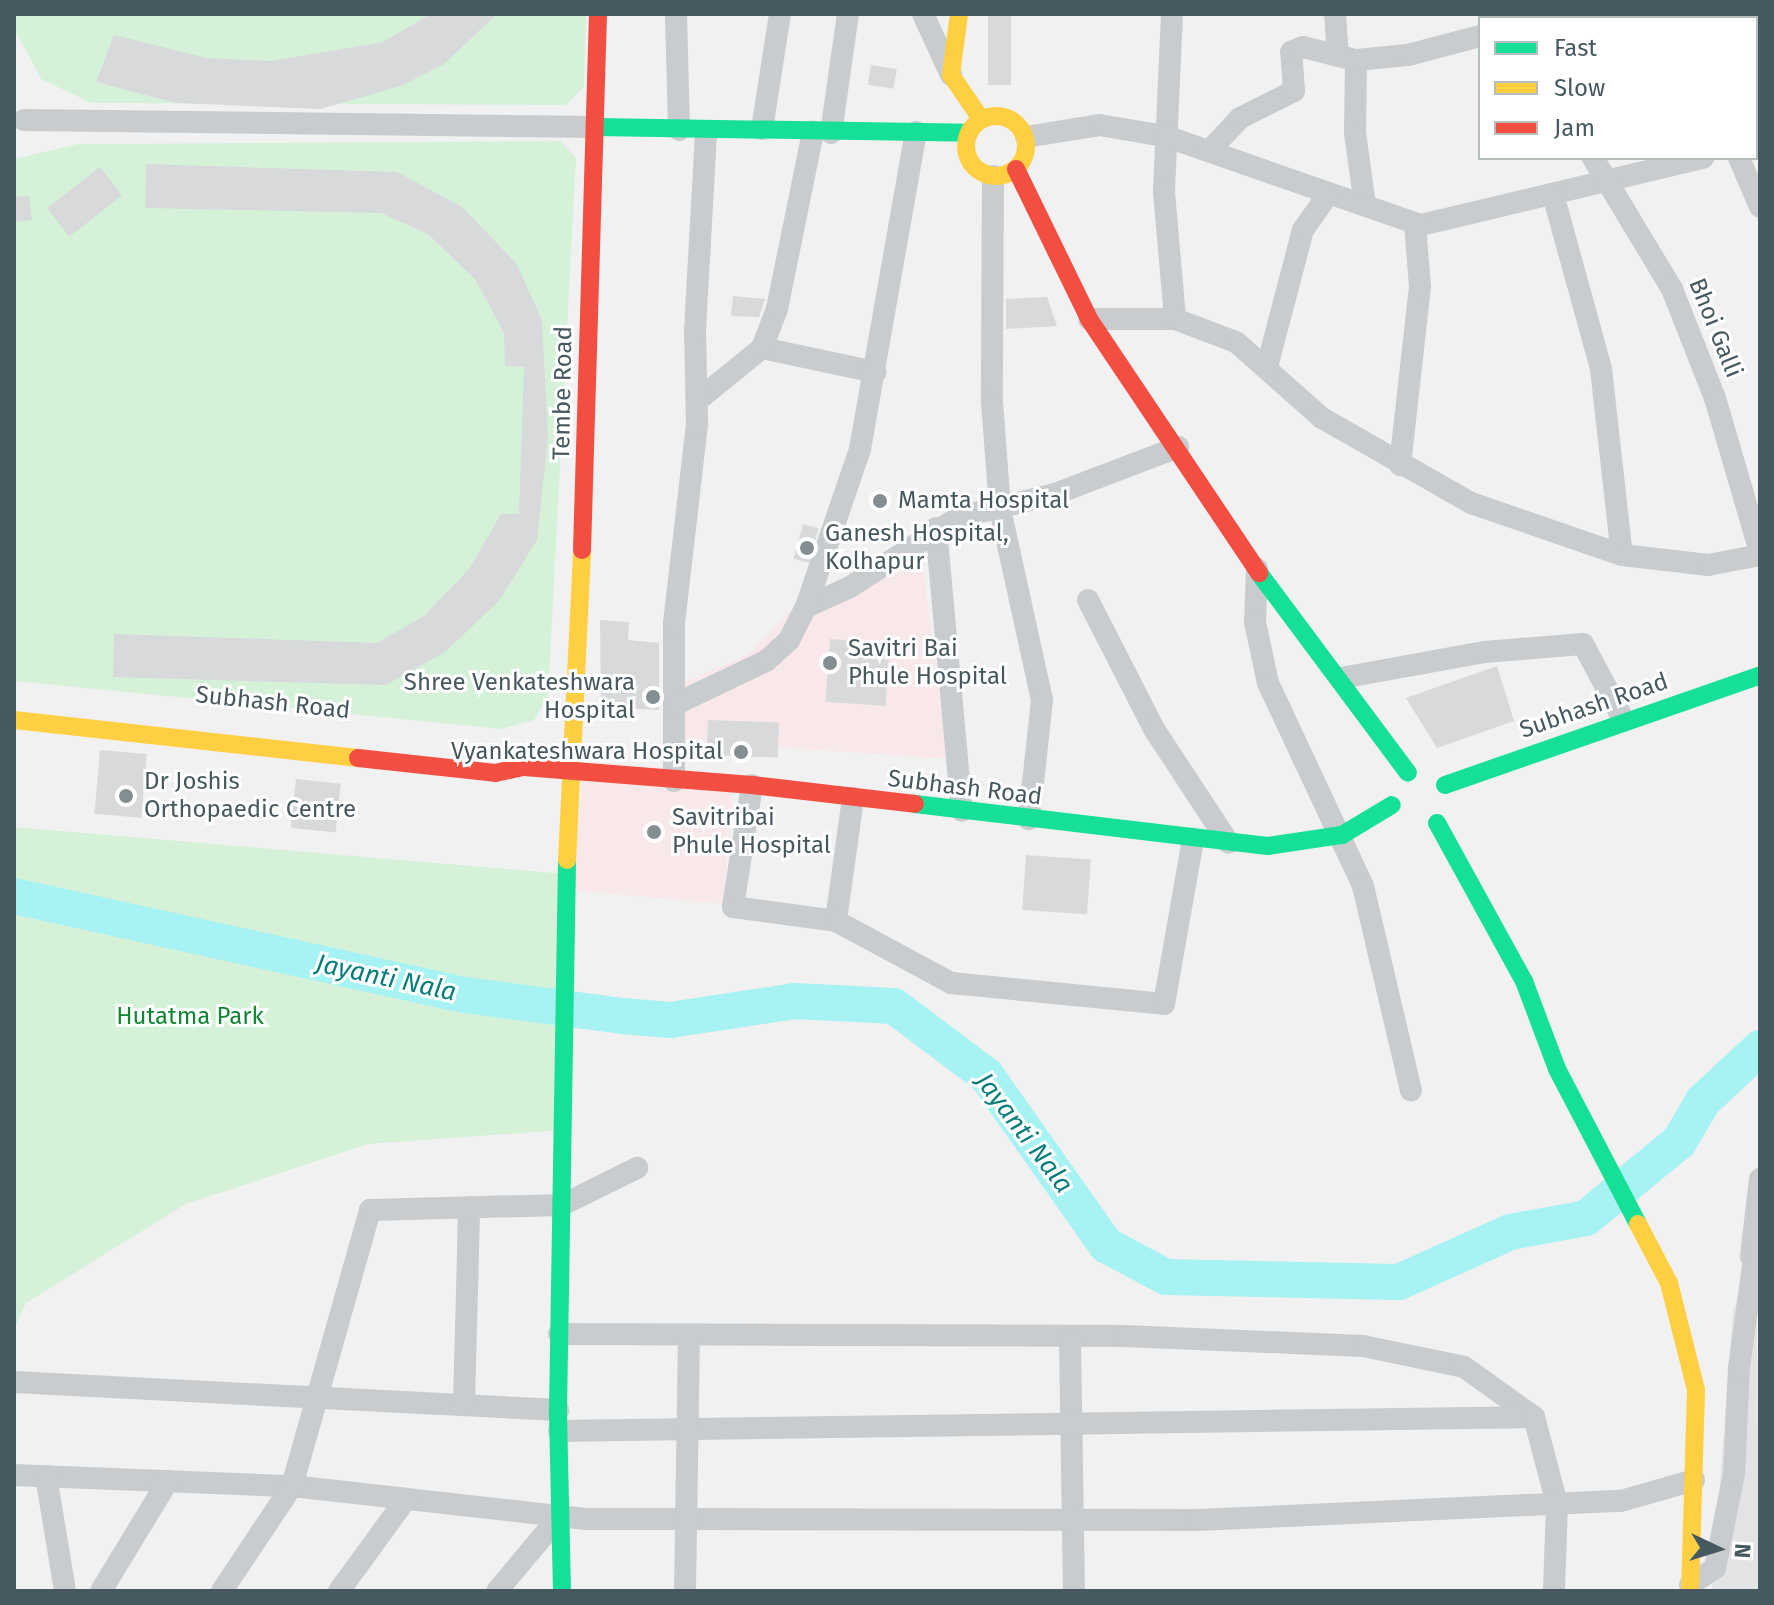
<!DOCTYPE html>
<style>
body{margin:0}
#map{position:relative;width:1774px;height:1605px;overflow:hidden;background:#f2f1f1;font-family:"Fira Sans",sans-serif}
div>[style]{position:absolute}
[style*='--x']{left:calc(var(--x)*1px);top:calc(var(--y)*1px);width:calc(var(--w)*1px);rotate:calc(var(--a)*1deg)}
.education>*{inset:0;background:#e3e2e4}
.medical>*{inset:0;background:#f8e8ea;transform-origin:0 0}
.green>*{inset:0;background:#d5f2d9}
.river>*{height:36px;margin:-18px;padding:0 18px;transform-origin:18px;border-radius:18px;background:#a7f2f2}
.building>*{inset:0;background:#d8d9da;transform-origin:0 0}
.street>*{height:22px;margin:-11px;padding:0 11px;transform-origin:11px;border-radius:11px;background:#c8ccce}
.fast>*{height:18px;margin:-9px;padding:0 9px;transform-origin:9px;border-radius:9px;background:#16e098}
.slow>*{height:18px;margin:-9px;padding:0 9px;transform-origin:9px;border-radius:9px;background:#ffcf43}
.slow>.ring{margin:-9px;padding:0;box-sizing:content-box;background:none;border:18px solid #ffcf43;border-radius:50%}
.jam>*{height:18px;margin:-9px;padding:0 9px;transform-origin:9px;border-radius:9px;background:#f24e42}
.dots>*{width:22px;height:22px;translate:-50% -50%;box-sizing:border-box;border:4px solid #fff;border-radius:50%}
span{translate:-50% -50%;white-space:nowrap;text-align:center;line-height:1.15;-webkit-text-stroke:6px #fff;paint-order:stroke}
.street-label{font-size:24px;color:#475960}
.poi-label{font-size:24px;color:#475960}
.left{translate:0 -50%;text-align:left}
.right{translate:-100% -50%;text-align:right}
.park-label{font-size:24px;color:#108833}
.water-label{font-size:26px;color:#077e7e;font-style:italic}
.frame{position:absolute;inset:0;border:16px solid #475960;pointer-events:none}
.legend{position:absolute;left:1478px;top:16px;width:280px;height:144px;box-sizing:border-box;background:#fff;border:2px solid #b5bdbf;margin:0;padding:10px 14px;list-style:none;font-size:24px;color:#475960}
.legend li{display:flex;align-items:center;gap:16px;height:40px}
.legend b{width:40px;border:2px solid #b5bdbf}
.north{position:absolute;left:1678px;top:1509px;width:80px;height:80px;-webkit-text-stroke:6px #fff;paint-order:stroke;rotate:94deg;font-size:22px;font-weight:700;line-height:32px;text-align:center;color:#475960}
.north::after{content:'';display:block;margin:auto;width:28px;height:36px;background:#475960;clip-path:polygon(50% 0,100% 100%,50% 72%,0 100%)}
</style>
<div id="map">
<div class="education">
<i style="clip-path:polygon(1756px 1266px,1760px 1591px,1712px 1591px,1733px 1310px)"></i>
</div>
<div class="medical">
<i style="clip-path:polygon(921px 550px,947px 759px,687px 741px,681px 727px,685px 682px,748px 654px,791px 610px,841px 580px)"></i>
<i style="left:584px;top:761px;width:151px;height:130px;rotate:5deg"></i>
</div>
<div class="green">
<i style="clip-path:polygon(14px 14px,586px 14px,584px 87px,566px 105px,91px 103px,41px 79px,14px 28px)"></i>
<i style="clip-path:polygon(561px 141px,576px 158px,548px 697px,534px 720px,502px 729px,14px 681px,14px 159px,78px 144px)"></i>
<i style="clip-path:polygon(14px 827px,566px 874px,564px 1130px,368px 1144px,186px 1204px,26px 1303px,14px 1330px)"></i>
</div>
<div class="river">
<i style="--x:14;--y:896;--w:462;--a:12.4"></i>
<i style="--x:465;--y:995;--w:159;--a:7.6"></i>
<i style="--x:623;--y:1016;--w:47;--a:4.9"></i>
<i style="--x:670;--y:1020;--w:126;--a:-8.6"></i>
<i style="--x:795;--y:1001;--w:99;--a:2.9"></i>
<i style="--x:894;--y:1006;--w:115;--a:36.9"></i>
<i style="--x:986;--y:1075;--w:208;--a:54.8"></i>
<i style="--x:1106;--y:1245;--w:68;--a:28.1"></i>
<i style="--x:1166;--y:1277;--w:233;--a:1.2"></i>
<i style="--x:1399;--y:1282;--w:122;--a:-24.2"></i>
<i style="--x:1510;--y:1232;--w:77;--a:-10.4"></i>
<i style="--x:1586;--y:1218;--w:120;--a:-39.3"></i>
<i style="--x:1679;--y:1142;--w:48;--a:-59.7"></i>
<i style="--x:1703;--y:1101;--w:78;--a:-42.9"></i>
</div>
<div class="building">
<i style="clip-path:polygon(431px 14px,497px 14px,444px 64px,401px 86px,320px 109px,176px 103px,96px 82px,114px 35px,206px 58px,272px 61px,383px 42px)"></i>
<i style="left:988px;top:14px;width:23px;height:71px"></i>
<i style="left:871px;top:65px;width:26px;height:20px;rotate:9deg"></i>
<i style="clip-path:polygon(146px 164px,397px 172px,462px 207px,516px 263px,542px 320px,548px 436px,537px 540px,499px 601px,445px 652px,386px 685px,113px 677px,114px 634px,377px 643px,424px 616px,470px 568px,501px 514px,519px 514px,524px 367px,505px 366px,504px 333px,475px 279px,428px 234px,381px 213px,145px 208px)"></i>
<i style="left:100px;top:167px;width:36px;height:67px;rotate:52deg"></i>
<i style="clip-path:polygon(29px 196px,32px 220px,14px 222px,14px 197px)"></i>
<i style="clip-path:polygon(733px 296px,765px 299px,759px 317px,731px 316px)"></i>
<i style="clip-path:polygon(1047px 297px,1057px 326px,1006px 329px,1006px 299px)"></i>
<i style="left:803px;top:524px;width:16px;height:36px;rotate:15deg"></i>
<i style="clip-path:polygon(600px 620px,629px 622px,628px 640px,659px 643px,659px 710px,601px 707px)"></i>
<i style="left:830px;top:639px;width:60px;height:63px;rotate:4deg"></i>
<i style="clip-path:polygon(1497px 666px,1514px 721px,1437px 748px,1406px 698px)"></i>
<i style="left:708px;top:720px;width:71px;height:35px;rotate:2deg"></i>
<i style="left:100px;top:750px;width:47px;height:64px;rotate:5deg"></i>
<i style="left:296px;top:779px;width:45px;height:49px;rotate:6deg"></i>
<i style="left:1026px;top:855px;width:65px;height:55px;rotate:4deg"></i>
</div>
<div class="street">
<i style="--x:676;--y:14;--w:116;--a:88.5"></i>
<i style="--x:923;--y:14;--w:67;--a:65.3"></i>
<i style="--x:1172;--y:14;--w:178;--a:92.6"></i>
<i style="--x:1164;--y:192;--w:127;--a:85"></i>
<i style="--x:1335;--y:14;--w:42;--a:85.9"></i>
<i style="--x:1338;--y:56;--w:18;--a:13"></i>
<i style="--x:1356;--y:60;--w:73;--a:90.8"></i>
<i style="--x:1355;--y:133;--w:73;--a:82.1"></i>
<i style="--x:1501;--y:14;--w:4;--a:63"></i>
<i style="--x:1568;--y:14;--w:4;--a:63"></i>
<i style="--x:1356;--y:60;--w:52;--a:-5.5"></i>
<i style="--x:1408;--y:55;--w:74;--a:-14.8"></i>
<i style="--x:24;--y:120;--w:572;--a:0.7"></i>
<i style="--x:762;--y:129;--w:116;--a:-81.1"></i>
<i style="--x:831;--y:133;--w:120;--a:-81.9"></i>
<i style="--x:1026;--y:137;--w:74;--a:-9.3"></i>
<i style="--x:1099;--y:125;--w:67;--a:9.5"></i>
<i style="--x:1165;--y:136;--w:271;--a:19.2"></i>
<i style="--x:1421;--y:225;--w:290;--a:-13.4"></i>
<i style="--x:1756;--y:144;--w:4;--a:-14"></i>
<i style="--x:1210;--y:150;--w:44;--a:-46.8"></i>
<i style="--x:1240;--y:118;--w:60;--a:-26.6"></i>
<i style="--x:1294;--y:91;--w:39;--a:-94"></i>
<i style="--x:1291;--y:52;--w:13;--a:-23"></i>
<i style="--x:1303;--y:47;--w:36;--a:14"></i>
<i style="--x:1593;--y:158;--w:153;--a:58.9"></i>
<i style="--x:1672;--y:289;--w:117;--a:68.5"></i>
<i style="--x:1715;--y:398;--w:160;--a:73.7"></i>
<i style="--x:1739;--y:158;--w:53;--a:66.8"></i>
<i style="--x:993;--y:176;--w:226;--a:90.3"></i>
<i style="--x:992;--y:402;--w:107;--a:85.7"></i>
<i style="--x:1000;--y:509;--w:196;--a:77.6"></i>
<i style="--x:1042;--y:700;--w:120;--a:96.2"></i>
<i style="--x:1554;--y:198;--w:177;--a:74.6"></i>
<i style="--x:1601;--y:369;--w:187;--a:83.6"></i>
<i style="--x:1089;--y:319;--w:86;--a:0"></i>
<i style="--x:1175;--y:319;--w:65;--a:20.7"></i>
<i style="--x:1236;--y:342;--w:115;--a:41.5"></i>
<i style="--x:1322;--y:418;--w:172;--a:29.7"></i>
<i style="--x:1471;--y:503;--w:160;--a:19"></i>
<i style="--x:1622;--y:555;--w:87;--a:6.6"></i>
<i style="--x:1708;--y:565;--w:53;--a:-10.9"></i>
<i style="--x:762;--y:348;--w:116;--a:12"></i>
<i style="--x:1267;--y:367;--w:142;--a:-75.3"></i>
<i style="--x:1303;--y:230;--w:45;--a:-54.9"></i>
<i style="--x:698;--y:400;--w:82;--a:-39.1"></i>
<i style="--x:762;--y:348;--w:42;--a:-69"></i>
<i style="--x:777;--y:309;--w:181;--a:-78.5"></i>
<i style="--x:1400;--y:465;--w:179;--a:-83.6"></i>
<i style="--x:1420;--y:287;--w:64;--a:-94.5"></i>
<i style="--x:936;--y:528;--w:284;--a:84.8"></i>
<i style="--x:1257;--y:569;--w:53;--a:92.2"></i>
<i style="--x:1255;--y:622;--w:62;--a:78"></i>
<i style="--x:1268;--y:683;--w:224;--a:64.9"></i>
<i style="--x:1363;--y:886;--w:210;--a:76.8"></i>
<i style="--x:1088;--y:600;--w:145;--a:62.9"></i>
<i style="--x:1154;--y:729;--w:136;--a:56.7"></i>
<i style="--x:806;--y:607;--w:48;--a:-24.4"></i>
<i style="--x:850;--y:587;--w:130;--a:-32.7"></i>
<i style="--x:959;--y:517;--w:99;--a:-13.5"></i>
<i style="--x:1055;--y:494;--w:132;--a:-20.9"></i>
<i style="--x:1341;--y:678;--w:145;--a:-10.3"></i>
<i style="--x:1484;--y:652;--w:99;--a:-4.6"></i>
<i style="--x:1583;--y:644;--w:85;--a:61.9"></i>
<i style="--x:674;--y:705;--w:82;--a:-90"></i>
<i style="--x:674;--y:623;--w:199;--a:-83.4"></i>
<i style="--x:697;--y:425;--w:95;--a:-91.2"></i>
<i style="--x:695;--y:330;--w:199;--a:-86.8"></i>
<i style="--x:674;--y:781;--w:76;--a:-90"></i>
<i style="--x:674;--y:705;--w:102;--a:-25.6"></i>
<i style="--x:766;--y:661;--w:31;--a:-42"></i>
<i style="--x:789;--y:640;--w:37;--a:-63"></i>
<i style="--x:806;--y:607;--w:167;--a:-71.1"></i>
<i style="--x:860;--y:449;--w:322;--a:-80"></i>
<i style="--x:752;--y:785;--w:123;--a:98.9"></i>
<i style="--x:733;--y:907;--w:104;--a:7.7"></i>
<i style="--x:853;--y:798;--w:124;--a:97.9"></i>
<i style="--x:836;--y:921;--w:131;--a:28.3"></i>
<i style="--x:951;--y:983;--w:214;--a:5.6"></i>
<i style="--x:1164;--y:1004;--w:168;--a:-80"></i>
<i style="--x:1760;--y:1179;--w:78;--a:96.7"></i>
<i style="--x:1751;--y:1256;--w:15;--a:53"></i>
<i style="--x:559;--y:1334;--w:566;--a:0.2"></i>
<i style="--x:1125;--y:1336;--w:238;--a:2.4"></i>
<i style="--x:1363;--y:1346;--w:103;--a:11.7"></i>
<i style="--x:1464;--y:1367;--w:86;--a:35.5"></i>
<i style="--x:1070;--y:1340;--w:251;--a:89.1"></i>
<i style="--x:14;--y:1382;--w:545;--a:2.95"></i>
<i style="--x:464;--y:1404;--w:197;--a:-88.5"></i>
<i style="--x:559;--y:1431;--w:975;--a:-0.82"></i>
<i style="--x:1534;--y:1417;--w:90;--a:75.2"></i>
<i style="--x:1557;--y:1504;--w:87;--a:92"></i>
<i style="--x:14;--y:1475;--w:278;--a:2.3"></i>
<i style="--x:292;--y:1486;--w:296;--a:6.4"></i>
<i style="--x:586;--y:1519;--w:100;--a:0"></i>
<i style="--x:686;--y:1519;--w:512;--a:0.11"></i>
<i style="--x:1198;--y:1520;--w:423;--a:-2.6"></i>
<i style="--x:1621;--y:1501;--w:76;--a:-16"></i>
<i style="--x:46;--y:1476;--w:117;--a:80.6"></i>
<i style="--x:1690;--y:1585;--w:30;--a:-34"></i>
<i style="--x:1715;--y:1568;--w:96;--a:-78.6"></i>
<i style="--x:1734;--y:1474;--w:106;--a:-87.3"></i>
<i style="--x:1739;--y:1368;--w:103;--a:-82.2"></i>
<i style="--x:101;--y:1591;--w:129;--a:-58.7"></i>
<i style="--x:222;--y:1591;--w:126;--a:-56.3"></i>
<i style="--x:292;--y:1486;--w:287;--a:-74.2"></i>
<i style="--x:370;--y:1210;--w:192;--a:-1.5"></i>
<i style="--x:562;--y:1205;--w:84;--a:-26.3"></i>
<i style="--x:339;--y:1591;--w:114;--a:-53.9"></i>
<i style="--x:497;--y:1591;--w:98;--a:-50"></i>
<i style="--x:685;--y:1591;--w:253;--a:-89.1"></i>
</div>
<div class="fast">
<i style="--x:596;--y:127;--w:373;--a:0.9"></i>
<i style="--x:1259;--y:573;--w:249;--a:53.3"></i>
<i style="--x:1445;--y:785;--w:334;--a:-19.2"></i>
<i style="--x:915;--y:804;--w:355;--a:6.8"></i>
<i style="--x:1268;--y:846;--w:75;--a:-8.5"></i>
<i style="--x:1342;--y:835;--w:58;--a:-31"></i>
<i style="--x:1437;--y:823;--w:180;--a:61.2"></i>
<i style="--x:1524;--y:981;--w:94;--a:69.4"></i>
<i style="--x:1557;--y:1069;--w:175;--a:62.4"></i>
<i style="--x:562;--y:1591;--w:181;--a:-91.3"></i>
<i style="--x:558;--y:1410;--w:550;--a:-89.06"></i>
</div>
<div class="slow">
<i style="--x:959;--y:14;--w:62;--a:97.5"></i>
<i style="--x:951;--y:75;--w:53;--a:55.7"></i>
<i class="ring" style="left:966px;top:116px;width:42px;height:42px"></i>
<i style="--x:14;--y:720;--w:346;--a:6.3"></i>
<i style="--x:567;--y:860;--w:310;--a:-87.2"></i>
<i style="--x:1638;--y:1224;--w:67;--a:62.3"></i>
<i style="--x:1669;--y:1283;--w:110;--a:75.8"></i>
<i style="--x:1696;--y:1390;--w:201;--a:91.7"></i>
</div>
<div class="jam">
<i style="--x:1016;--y:169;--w:167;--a:64"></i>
<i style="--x:1089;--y:319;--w:306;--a:56.2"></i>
<i style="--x:582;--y:550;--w:536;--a:-88.29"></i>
<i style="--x:358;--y:758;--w:138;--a:6.2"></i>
<i style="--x:495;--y:773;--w:30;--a:-12"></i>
<i style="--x:524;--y:767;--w:229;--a:4.5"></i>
<i style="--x:752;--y:785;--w:164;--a:6.6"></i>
</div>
<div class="dots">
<i style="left:880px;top:501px;background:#838e93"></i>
<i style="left:807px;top:548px;background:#838e93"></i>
<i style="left:830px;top:663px;background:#838e93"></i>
<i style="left:653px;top:697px;background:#838e93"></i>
<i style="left:741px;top:752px;background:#838e93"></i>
<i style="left:126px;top:796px;background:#838e93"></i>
<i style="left:654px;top:832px;background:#838e93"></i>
</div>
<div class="street-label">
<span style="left:1715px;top:328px;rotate:68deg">Bhoi Galli</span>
<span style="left:563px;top:393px;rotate:-89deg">Tembe Road</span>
<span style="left:273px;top:703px;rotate:6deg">Subhash Road</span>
<span style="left:1594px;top:706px;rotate:-19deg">Subhash Road</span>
<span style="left:965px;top:788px;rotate:7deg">Subhash Road</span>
</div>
<div class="poi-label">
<span class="left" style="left:898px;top:501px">Mamta Hospital</span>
<span class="left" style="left:825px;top:548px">Ganesh Hospital,<br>Kolhapur</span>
<span class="left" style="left:848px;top:663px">Savitri Bai<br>Phule Hospital</span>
<span class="right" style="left:635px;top:697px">Shree Venkateshwara<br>Hospital</span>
<span class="right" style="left:723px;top:752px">Vyankateshwara Hospital</span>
<span class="left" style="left:144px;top:796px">Dr Joshis<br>Orthopaedic Centre</span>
<span class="left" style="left:672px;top:832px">Savitribai<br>Phule Hospital</span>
</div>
<div class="park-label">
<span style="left:190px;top:1017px">Hutatma Park</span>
</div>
<div class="water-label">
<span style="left:386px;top:978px;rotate:12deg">Jayanti Nala</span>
<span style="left:1024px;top:1133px;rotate:53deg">Jayanti Nala</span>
</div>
<div class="frame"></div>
<ul class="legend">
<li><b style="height:10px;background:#16e098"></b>Fast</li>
<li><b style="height:10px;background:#ffcf43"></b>Slow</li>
<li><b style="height:10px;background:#f24e42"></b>Jam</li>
</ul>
<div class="north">N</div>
</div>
